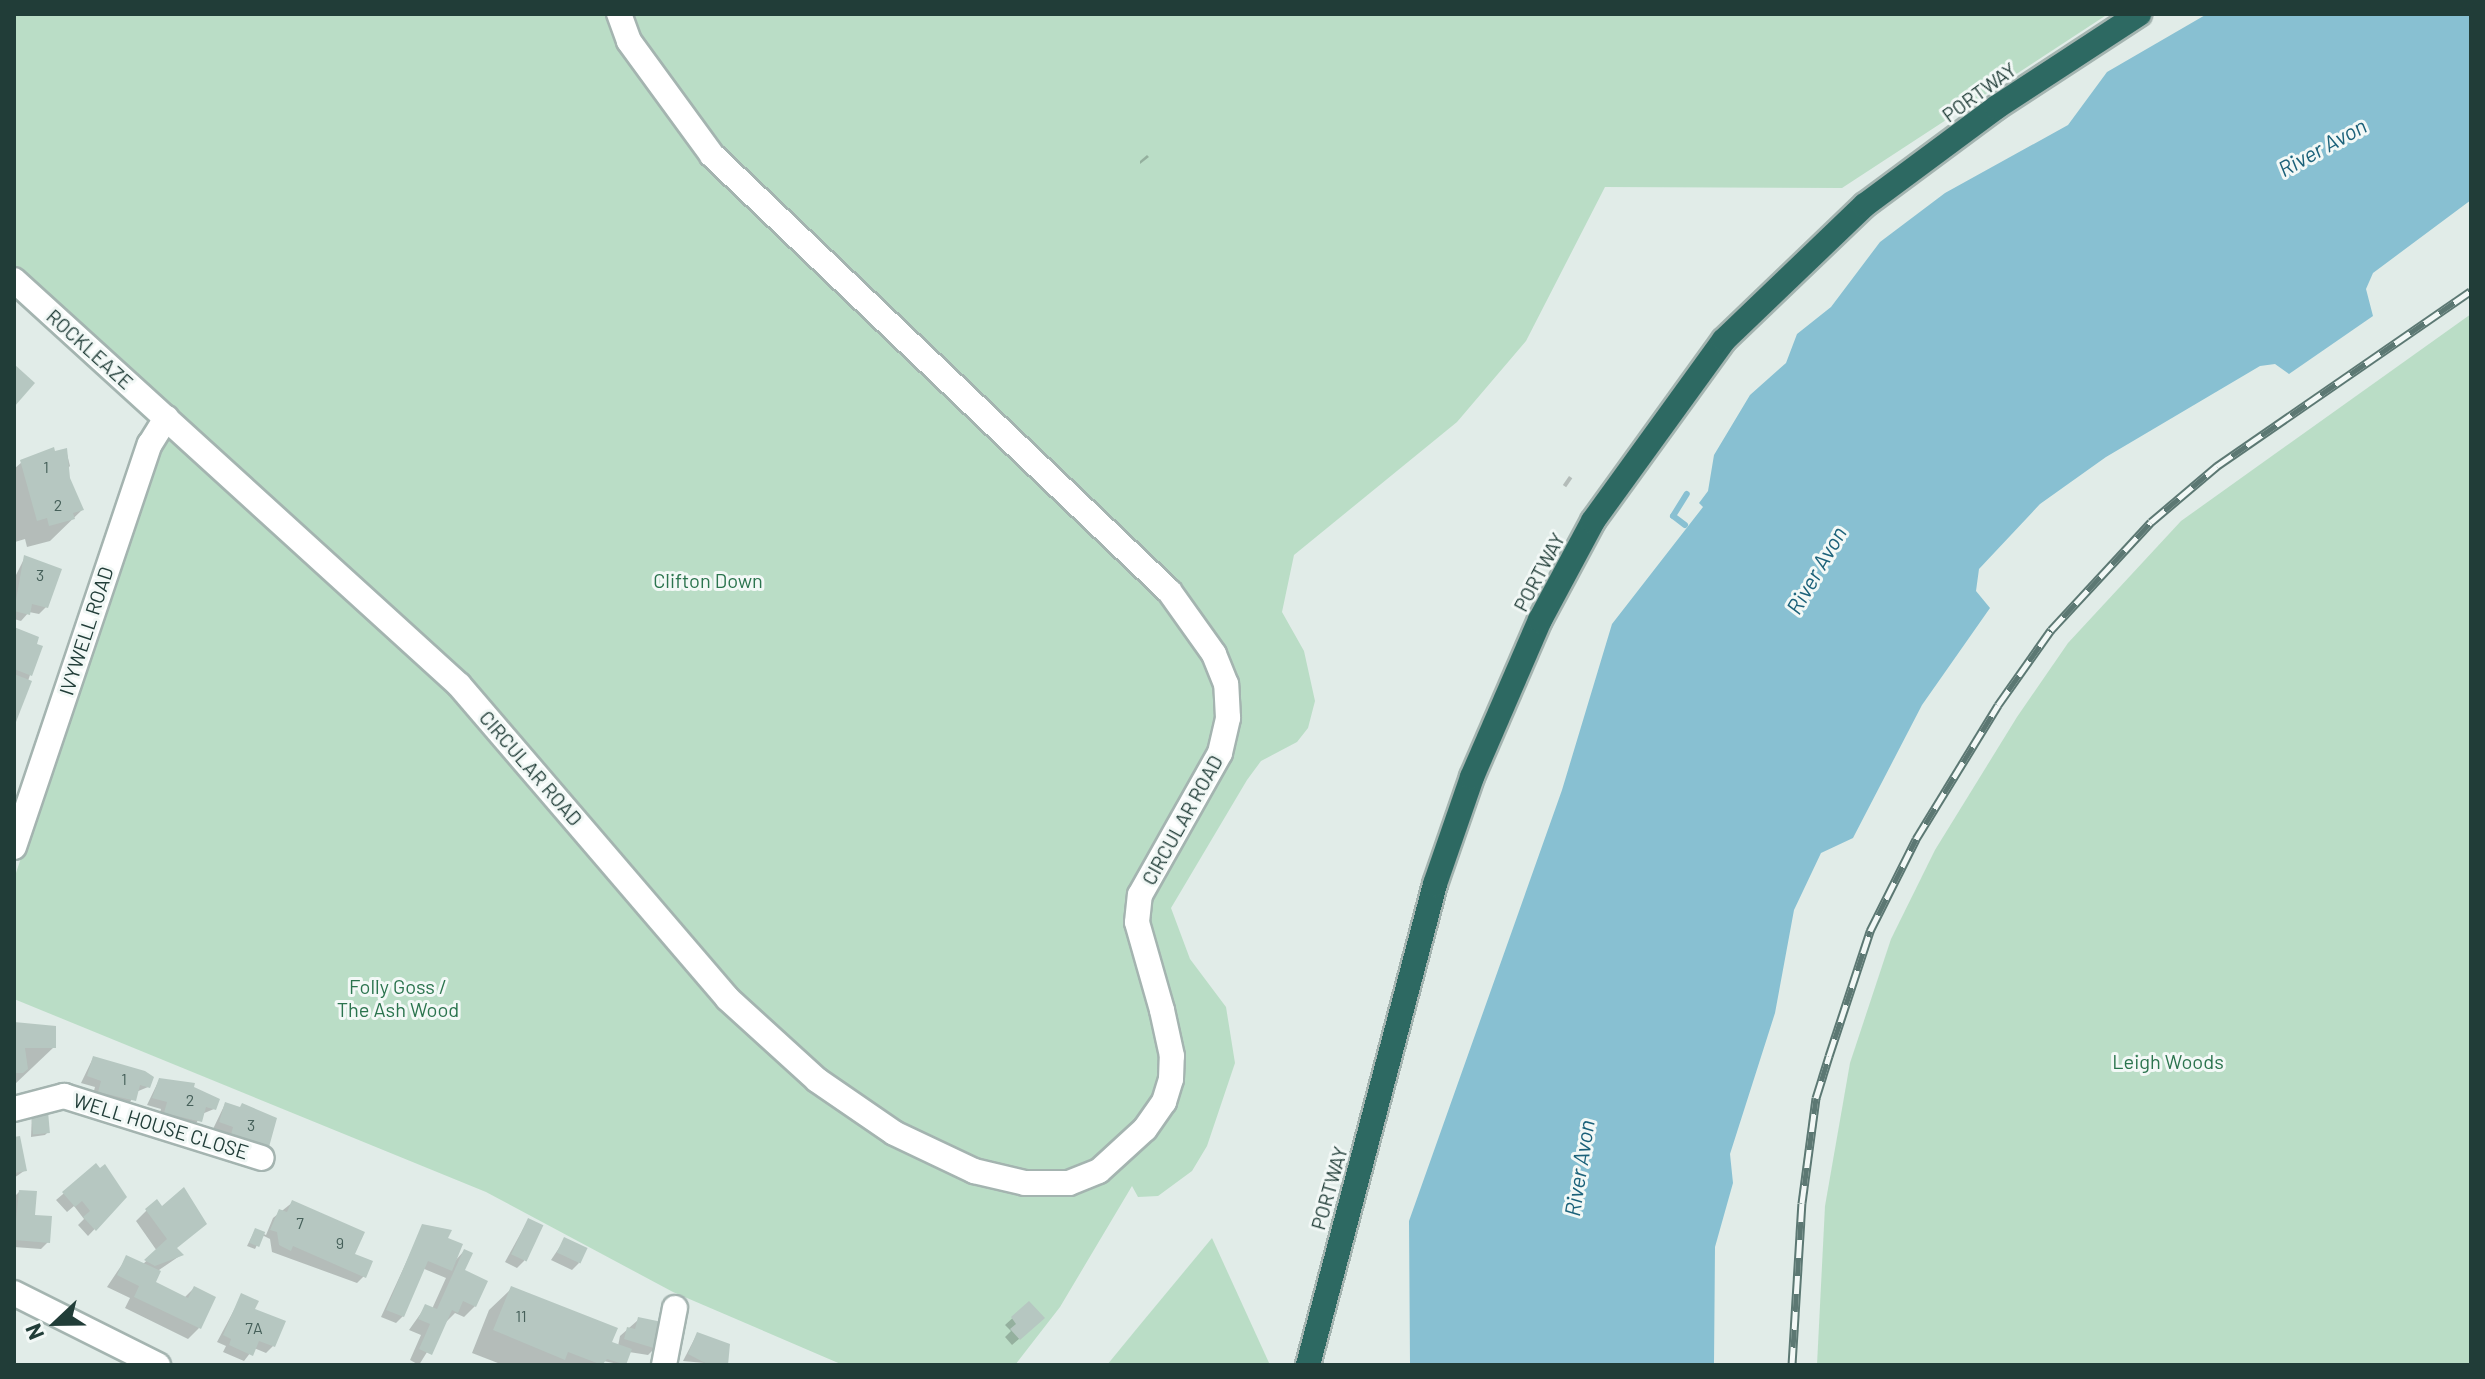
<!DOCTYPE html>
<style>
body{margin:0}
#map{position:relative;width:2485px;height:1379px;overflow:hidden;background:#e1ece8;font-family:Barlow,sans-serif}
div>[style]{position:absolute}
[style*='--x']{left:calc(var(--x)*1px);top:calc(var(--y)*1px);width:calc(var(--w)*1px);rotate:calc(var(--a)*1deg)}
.green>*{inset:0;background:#baddc6}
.water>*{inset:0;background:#88c0d2}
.shadow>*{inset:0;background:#0003;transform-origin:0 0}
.stream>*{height:6px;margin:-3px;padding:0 3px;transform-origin:3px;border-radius:3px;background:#88c0d2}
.building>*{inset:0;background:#b6c7c1;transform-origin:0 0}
.roads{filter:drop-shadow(2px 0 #a4b4b0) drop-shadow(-2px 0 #a4b4b0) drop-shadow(0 2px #a4b4b0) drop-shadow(0 -2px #a4b4b0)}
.minor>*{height:24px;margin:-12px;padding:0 12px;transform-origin:12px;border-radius:12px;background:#fff}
.highway>*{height:24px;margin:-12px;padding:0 12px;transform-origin:12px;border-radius:12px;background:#2d6962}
.rail>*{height:9px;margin-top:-4.5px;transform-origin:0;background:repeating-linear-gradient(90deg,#f2f8f6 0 18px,#5c7873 0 36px);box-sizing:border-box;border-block:2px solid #5c7873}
span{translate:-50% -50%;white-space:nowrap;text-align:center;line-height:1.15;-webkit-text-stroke:6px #f2f8f6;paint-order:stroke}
.number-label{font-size:16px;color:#46605a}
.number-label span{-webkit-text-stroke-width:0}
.street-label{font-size:20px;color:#213d38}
.park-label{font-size:20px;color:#2b744e}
.water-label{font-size:22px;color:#1b6179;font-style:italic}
.frame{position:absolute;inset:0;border:16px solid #213d38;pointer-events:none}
.north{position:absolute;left:16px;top:1283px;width:80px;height:80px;-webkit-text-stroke:6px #f2f8f6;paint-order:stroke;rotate:248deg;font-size:22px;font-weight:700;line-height:32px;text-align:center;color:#213d38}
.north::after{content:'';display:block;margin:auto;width:28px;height:36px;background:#213d38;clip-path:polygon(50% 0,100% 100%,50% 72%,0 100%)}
</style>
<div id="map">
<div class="green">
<i style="clip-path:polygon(14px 14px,2108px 14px,1842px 188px,1605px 187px,1526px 341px,1457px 422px,1294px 555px,1282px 612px,1304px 651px,1315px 701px,1308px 728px,1297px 742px,1261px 761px,1247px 780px,1171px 908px,1190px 959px,1226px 1007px,1235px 1063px,1207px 1146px,1192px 1171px,1158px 1196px,1138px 1197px,1132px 1186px,1060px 1307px,1015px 1365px,843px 1365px,673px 1292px,486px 1192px,14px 999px,14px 879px,171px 406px,14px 265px)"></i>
<i style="clip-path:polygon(2471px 314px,2471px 1365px,1817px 1365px,1825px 1206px,1850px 1063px,1891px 939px,1935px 850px,2017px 717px,2068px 643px,2181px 521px)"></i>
<i style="clip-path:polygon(1212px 1238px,1270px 1365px,1107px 1365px,1139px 1326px)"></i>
</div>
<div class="water">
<i style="clip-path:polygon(2207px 14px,2471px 14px,2471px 200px,2373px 273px,2366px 289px,2373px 316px,2289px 374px,2275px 364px,2260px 366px,2106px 457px,2040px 504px,1979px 569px,1976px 591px,1990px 608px,1922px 705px,1853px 838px,1821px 853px,1794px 910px,1775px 1013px,1730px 1154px,1733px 1183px,1715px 1247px,1714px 1365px,1410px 1365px,1409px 1221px,1562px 790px,1612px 624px,1703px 507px,1699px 503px,1708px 491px,1714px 455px,1750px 395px,1786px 363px,1797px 334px,1831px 307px,1880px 242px,1945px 193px,2068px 125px,2107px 72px)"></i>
</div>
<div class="shadow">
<i style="clip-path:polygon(1147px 155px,1149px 157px,1140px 164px,1140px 161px)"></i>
<i style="clip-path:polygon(66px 450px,70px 466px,66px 470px,82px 510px,50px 541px,27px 547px,25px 539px,15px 542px,14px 469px,22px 462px)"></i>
<i style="left:1569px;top:476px;width:4px;height:11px;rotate:34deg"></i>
<i style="clip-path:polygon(25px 557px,46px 607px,39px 614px,29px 612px,21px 621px,14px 619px,14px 579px)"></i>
<i style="clip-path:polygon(14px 630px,30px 675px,14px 722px)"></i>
<i style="clip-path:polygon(14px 1024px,54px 1047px,14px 1085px)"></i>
<i style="clip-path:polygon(93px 1058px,148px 1087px,136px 1092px,127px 1107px,92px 1098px,95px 1087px,81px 1083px)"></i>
<i style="clip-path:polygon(159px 1080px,214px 1109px,202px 1114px,193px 1128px,158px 1120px,161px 1109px,147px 1105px)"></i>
<i style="clip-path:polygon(225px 1104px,267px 1146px,260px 1153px,224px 1144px,227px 1134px,213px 1129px)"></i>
<i style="clip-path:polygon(32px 1114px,48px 1132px,45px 1135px,31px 1137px)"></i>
<i style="clip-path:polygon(14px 1139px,24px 1171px,14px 1178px)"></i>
<i style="clip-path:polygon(96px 1166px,125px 1197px,88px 1236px,78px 1225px,84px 1219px,74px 1206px,67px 1212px,56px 1200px)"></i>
<i style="clip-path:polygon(19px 1192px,48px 1242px,41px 1249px,14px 1247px,14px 1197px)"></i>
<i style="clip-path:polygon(293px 1202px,353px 1255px,364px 1276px,357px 1283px,272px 1252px,270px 1239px,262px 1235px,255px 1249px,247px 1246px,255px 1230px,266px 1235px,273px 1218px)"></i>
<i style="clip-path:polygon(147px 1210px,181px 1255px,159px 1270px,153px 1283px,184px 1298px,194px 1288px,199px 1328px,188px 1339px,125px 1308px,130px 1298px,107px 1287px,127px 1257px,142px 1265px,157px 1251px,136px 1221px)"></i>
<i style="clip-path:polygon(528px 1220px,524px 1261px,517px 1268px,505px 1262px)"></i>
<i style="clip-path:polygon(423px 1226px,446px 1239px,454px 1262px,464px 1251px,463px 1271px,475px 1306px,464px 1317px,455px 1313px,445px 1323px,419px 1365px,410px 1360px,421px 1335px,409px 1330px,426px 1306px,432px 1309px,446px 1278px,422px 1268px,403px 1316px,396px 1323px,381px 1317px)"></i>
<i style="clip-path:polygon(565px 1239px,579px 1263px,572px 1270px,551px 1260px)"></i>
<i style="clip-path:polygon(512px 1288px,618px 1346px,620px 1336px,638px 1320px,660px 1324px,655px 1348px,648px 1355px,629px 1352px,624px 1365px,603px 1361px,601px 1365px,503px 1365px,472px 1353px,489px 1310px)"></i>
<i style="clip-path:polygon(242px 1295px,253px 1310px,283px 1322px,273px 1346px,266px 1353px,254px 1348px,244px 1361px,223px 1352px,226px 1346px,217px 1342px)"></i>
<i style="clip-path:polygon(1029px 1303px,1035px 1325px,1012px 1345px,1005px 1337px,1011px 1331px,1005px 1325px)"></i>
<i style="clip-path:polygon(697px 1334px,726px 1365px,683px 1361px)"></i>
</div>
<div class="stream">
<i style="--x:1685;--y:525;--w:15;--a:-143"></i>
<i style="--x:1673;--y:516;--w:26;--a:-58"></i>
</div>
<div class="building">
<i style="clip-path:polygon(14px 364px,35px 383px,14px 407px)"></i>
<i style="clip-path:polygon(54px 447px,55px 451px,67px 448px,70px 478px,84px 510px,73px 513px,75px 519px,49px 526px,47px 518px,37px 521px,20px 460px)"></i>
<i style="clip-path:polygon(24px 555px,62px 569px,48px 608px,32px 604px,30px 615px,14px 611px)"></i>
<i style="clip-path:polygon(14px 627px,39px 637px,37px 644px,43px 646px,32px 676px,14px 669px)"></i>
<i style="clip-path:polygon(14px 674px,32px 681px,14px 727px)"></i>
<i style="clip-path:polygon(14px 1022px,56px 1026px,56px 1048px,25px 1048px,28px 1069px,23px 1073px,14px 1073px)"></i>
<i style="clip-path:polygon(93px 1056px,145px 1071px,154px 1077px,150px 1088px,140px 1085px,136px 1101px,98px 1092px,101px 1081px,87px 1076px)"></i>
<i style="clip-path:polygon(159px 1078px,195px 1083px,194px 1087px,220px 1099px,216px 1110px,206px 1107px,202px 1122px,164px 1113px,167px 1102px,152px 1098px)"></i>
<i style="clip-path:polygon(225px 1102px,240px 1107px,242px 1103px,277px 1118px,269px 1147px,230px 1138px,233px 1127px,219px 1122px)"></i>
<i style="left:48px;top:1111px;width:22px;height:17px;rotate:85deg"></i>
<i style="clip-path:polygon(20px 1136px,27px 1171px,14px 1173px,14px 1137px)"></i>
<i style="clip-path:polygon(96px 1163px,100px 1168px,105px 1164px,127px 1197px,96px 1231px,83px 1217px,90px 1211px,82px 1201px,75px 1207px,62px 1192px)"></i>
<i style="clip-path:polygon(184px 1187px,207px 1224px,177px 1248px,184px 1255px,155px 1266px,144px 1260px,167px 1239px,145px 1209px,157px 1199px,162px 1206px)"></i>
<i style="clip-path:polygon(19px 1190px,37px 1191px,35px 1215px,52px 1216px,50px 1243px,14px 1240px)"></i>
<i style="clip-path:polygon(292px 1200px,365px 1232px,355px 1254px,373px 1261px,366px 1278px,293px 1246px,291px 1251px,279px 1245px,277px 1232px,270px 1230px,279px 1209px,287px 1212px)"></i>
<i style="left:528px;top:1218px;width:17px;height:40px;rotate:25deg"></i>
<i style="clip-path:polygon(422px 1224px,452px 1230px,448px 1238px,463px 1244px,452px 1271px,428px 1261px,404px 1317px,386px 1310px)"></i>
<i style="left:255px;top:1228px;width:11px;height:16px;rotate:22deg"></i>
<i style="left:564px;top:1237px;width:26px;height:17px;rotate:25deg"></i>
<i style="clip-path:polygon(464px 1249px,473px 1253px,465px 1270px,488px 1281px,476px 1307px,463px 1301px,458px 1313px,452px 1310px,432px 1355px,419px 1349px,430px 1324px,418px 1319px,425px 1304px,437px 1309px)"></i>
<i style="clip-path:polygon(126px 1255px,161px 1271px,156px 1282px,188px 1298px,194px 1286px,216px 1297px,201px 1329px,134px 1297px,139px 1286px,117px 1275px)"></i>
<i style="clip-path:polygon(511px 1286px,618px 1328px,612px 1342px,632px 1349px,626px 1365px,607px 1359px,602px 1365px,568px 1352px,565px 1360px,493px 1330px)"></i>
<i style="clip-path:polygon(241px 1293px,259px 1301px,255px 1309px,286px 1321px,275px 1347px,259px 1341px,253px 1356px,229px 1345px,231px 1339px,223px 1335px)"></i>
<i style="clip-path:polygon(1029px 1301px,1045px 1318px,1020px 1340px,1010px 1329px,1016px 1324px,1011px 1317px)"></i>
<i style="clip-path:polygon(638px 1317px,662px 1322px,657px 1349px,624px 1339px,627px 1327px,635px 1329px)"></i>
<i style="clip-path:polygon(697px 1332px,730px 1344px,728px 1365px,709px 1365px,688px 1354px)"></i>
</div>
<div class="roads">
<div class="minor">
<i style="--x:14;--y:280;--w:602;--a:42.31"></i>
<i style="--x:459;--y:685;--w:412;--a:49.4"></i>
<i style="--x:727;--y:998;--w:122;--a:42.3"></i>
<i style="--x:817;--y:1080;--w:93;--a:34.5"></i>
<i style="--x:894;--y:1133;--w:89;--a:25.4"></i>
<i style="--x:974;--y:1171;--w:52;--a:13.2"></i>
<i style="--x:1025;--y:1183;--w:44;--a:0"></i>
<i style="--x:1069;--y:1183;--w:32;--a:-22"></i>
<i style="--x:1099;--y:1171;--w:62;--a:-42.4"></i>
<i style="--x:1145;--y:1129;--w:33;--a:-55"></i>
<i style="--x:1164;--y:1102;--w:24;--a:-73"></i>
<i style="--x:1171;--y:1079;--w:23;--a:-88"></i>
<i style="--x:1172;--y:1056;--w:47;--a:-102.3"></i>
<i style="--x:1162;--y:1010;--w:91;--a:-105.9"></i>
<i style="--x:1137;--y:922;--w:27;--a:-84"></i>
<i style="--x:1140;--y:895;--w:163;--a:-60.6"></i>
<i style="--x:1220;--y:753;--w:36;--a:-77"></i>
<i style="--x:1228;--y:718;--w:34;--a:-93"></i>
<i style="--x:1226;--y:684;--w:32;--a:-112"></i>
<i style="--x:1214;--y:654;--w:77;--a:-125.5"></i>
<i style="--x:1169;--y:591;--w:632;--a:-136.35"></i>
<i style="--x:712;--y:155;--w:141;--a:-126.1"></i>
<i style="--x:629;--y:41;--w:29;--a:-110"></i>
<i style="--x:14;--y:847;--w:425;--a:-71.4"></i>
<i style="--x:150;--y:444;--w:31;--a:-58"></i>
<i style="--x:14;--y:1109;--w:52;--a:-14.6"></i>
<i style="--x:64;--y:1096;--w:207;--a:17.4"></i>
<i style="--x:14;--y:1293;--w:161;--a:26.6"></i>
<i style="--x:664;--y:1365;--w:58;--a:-79.1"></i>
</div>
<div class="highway">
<i style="--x:1308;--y:1365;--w:497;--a:-75.2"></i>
<i style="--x:1435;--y:884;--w:113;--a:-70.9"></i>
<i style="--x:1472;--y:777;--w:171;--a:-66.6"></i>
<i style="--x:1540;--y:620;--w:112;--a:-61.8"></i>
<i style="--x:1593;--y:521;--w:223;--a:-54.1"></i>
<i style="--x:1724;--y:340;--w:195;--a:-43.8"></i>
<i style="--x:1865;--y:205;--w:164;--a:-36.6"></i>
<i style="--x:1997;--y:107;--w:170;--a:-33.2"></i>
</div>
</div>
<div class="rail">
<i style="--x:1792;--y:1365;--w:162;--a:-86.5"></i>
<i style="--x:1802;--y:1203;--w:106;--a:-82.4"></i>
<i style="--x:1816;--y:1098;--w:44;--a:-72.8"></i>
<i style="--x:1829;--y:1056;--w:132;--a:-71.8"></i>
<i style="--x:1870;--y:931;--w:103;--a:-63.4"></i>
<i style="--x:1916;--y:839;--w:157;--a:-58.5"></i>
<i style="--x:1998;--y:705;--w:92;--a:-54.8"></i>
<i style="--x:2051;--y:630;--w:147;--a:-47.2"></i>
<i style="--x:2151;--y:522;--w:87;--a:-40.3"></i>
<i style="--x:2217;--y:466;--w:308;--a:-34.6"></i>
</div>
<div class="number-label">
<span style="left:46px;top:467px">1</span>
<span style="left:58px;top:505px">2</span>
<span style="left:40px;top:575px">3</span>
<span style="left:124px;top:1079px">1</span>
<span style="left:190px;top:1100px">2</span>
<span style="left:251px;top:1125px">3</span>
<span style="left:300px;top:1223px">7</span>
<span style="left:340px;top:1243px">9</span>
<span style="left:521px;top:1316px">11</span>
<span style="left:254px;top:1328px">7A</span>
</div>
<div class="street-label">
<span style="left:1979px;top:92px;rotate:-36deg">PORTWAY</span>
<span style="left:90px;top:349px;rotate:42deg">ROCKLEAZE</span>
<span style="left:1539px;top:572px;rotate:-62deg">PORTWAY</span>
<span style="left:86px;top:631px;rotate:-72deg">IVYWELL ROAD</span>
<span style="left:531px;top:768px;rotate:49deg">CIRCULAR ROAD</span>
<span style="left:1182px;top:820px;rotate:-61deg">CIRCULAR ROAD</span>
<span style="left:161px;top:1126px;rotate:17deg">WELL HOUSE CLOSE</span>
<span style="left:1329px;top:1188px;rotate:-74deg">PORTWAY</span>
</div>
<div class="park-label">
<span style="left:708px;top:580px">Clifton Down</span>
<span style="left:398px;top:998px">Folly Goss /<br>The Ash Wood</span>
<span style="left:2168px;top:1061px">Leigh Woods</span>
</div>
<div class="water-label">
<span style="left:2322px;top:147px;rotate:-29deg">River Avon</span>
<span style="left:1816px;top:570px;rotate:-60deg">River Avon</span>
<span style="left:1579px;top:1168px;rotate:-81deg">River Avon</span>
</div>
<div class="frame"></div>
<div class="north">N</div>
</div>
